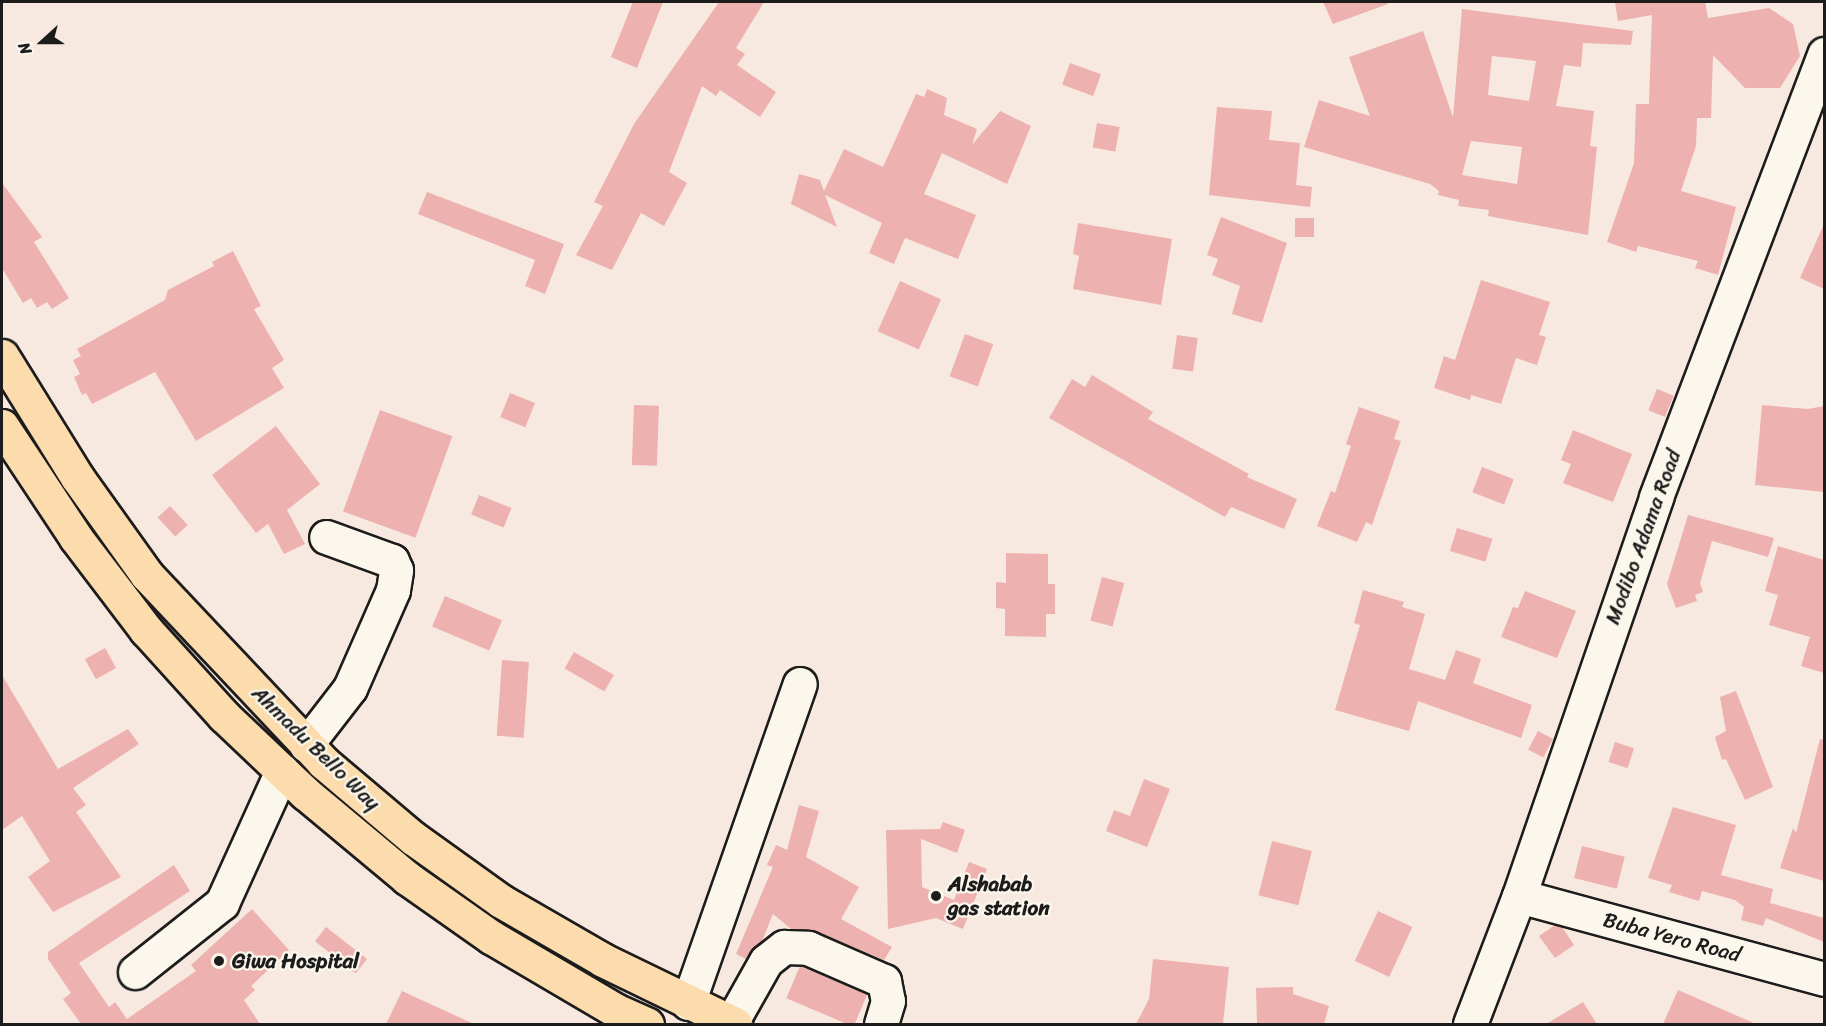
<!DOCTYPE html>
<style>
body{margin:0}
#map{position:relative;width:1826px;height:1026px;overflow:hidden;background:#f8e9e0;font-family:Sriracha,sans-serif}
div>[style]{position:absolute}
[style*='--x']{left:calc(var(--x)*1px);top:calc(var(--y)*1px);width:calc(var(--w)*1px);rotate:calc(var(--a)*1deg)}
.building>*{inset:0;background:#edb1af;transform-origin:0 0}
.roads{filter:drop-shadow(2px 0 #1c1c1c) drop-shadow(-2px 0 #1c1c1c) drop-shadow(0 2px #1c1c1c) drop-shadow(0 -2px #1c1c1c)}
.minor>*{height:33px;margin:-16.5px;padding:0 16.5px;transform-origin:16.5px;border-radius:16.5px;background:#fbf7ec}
.major>*{height:33px;margin:-16.5px;padding:0 16.5px;transform-origin:16.5px;border-radius:16.5px;background:#fcdcac}
.dots>*{width:16px;height:16px;translate:-50% -50%;box-sizing:border-box;border:3px solid #fbf7ec;border-radius:50%}
span{translate:-50% -50%;white-space:nowrap;text-align:center;line-height:1.15;-webkit-text-stroke:4.5px #fbf7ec;paint-order:stroke}
.street-label{font-size:21px;color:#1c1c1c}
.poi-label{font-size:21px;color:#1c1c1c;font-weight:700}
.left{translate:0 -50%;text-align:left}
.frame{position:absolute;inset:0;border:3px solid #1c1c1c;pointer-events:none}
.north{position:absolute;left:12px;top:12px;width:60px;height:60px;-webkit-text-stroke:4px #fbf7ec;paint-order:stroke;rotate:249deg;font-size:16px;font-weight:700;line-height:24px;text-align:center;color:#1c1c1c}
.north::after{content:'';display:block;margin:auto;width:21px;height:27px;background:#1c1c1c;clip-path:polygon(50% 0,100% 100%,50% 72%,0 100%)}
</style>
<div id="map">
<div class="building">
<i style="clip-path:polygon(633px 2px,663px 2px,637px 68px,611px 57px)"></i>
<i style="clip-path:polygon(719px 2px,764px 2px,736px 48px,745px 54px,737px 65px,776px 92px,760px 117px,720px 90px,716px 96px,702px 86px,669px 172px,687px 183px,664px 226px,641px 213px,612px 270px,576px 255px,603px 206px,594px 202px,634px 124px)"></i>
<i style="clip-path:polygon(1323px 2px,1388px 2px,1388px 4px,1333px 24px)"></i>
<i style="clip-path:polygon(1615px 2px,1705px 2px,1708px 18px,1769px 8px,1793px 24px,1800px 56px,1780px 88px,1745px 88px,1713px 55px,1711px 118px,1697px 118px,1696px 146px,1681px 191px,1736px 207px,1718px 275px,1695px 268px,1698px 261px,1638px 246px,1636px 252px,1607px 242px,1634px 163px,1636px 104px,1649px 104px,1652px 15px,1618px 21px)"></i>
<i style="clip-path:polygon(evenodd,1462px 9px,1633px 31px,1631px 45px,1583px 43px,1581px 67px,1564px 65px,1556px 106px,1594px 111px,1590px 146px,1597px 147px,1588px 235px,1488px 216px,1489px 210px,1458px 206px,1459px 200px,1438px 195px,1439px 191px,1430px 184px,1304px 147px,1319px 100px,1370px 116px,1349px 57px,1423px 31px,1453px 117px,1462px 9px,1492px 56px,1536px 61px,1529px 101px,1488px 95px,1492px 56px,1462px 9px,1471px 141px,1522px 147px,1517px 184px,1462px 175px,1471px 141px)"></i>
<i style="left:1070px;top:63px;width:33px;height:23px;rotate:20deg"></i>
<i style="clip-path:polygon(927px 89px,947px 98px,944px 115px,977px 129px,972px 145px,1000px 111px,1031px 126px,1007px 184px,942px 153px,924px 194px,976px 215px,958px 259px,905px 238px,894px 264px,869px 253px,882px 223px,825px 195px,837px 227px,791px 204px,799px 174px,820px 180px,824px 191px,844px 149px,883px 167px,916px 94px,924px 97px)"></i>
<i style="clip-path:polygon(1217px 107px,1272px 111px,1269px 140px,1300px 143px,1296px 185px,1312px 187px,1310px 207px,1209px 195px)"></i>
<i style="left:1097px;top:123px;width:23px;height:25px;rotate:10deg"></i>
<i style="clip-path:polygon(2px 183px,42px 237px,34px 242px,69px 298px,52px 309px,47px 302px,37px 308px,31px 298px,23px 303px,2px 268px)"></i>
<i style="clip-path:polygon(427px 192px,564px 244px,545px 294px,525px 286px,535px 260px,418px 214px)"></i>
<i style="clip-path:polygon(1221px 217px,1287px 243px,1262px 323px,1232px 314px,1240px 286px,1212px 275px,1218px 259px,1207px 255px)"></i>
<i style="left:1295px;top:218px;width:19px;height:19px"></i>
<i style="clip-path:polygon(1078px 223px,1172px 239px,1161px 305px,1073px 289px,1079px 256px,1073px 254px)"></i>
<i style="clip-path:polygon(1824px 224px,1824px 289px,1800px 278px)"></i>
<i style="clip-path:polygon(233px 251px,261px 306px,254px 309px,284px 360px,272px 368px,284px 388px,196px 441px,155px 372px,92px 404px,86px 393px,82px 395px,74px 377px,80px 374px,73px 360px,81px 356px,77px 349px,165px 300px,168px 290px,214px 266px,212px 262px)"></i>
<i style="clip-path:polygon(1481px 280px,1550px 302px,1539px 335px,1546px 337px,1537px 365px,1516px 358px,1501px 404px,1471px 395px,1470px 400px,1434px 388px,1444px 356px,1455px 360px)"></i>
<i style="left:900px;top:281px;width:45px;height:55px;rotate:24deg"></i>
<i style="left:965px;top:334px;width:30px;height:45px;rotate:20deg"></i>
<i style="left:1177px;top:335px;width:21px;height:34px;rotate:8deg"></i>
<i style="clip-path:polygon(1092px 375px,1153px 412px,1148px 419px,1249px 474px,1247px 477px,1297px 499px,1284px 529px,1231px 507px,1225px 517px,1049px 418px,1072px 379px,1085px 387px)"></i>
<i style="left:1657px;top:389px;width:18px;height:23px;rotate:22deg"></i>
<i style="left:510px;top:393px;width:27px;height:26px;rotate:22deg"></i>
<i style="left:634px;top:405px;width:25px;height:60px;rotate:2deg"></i>
<i style="clip-path:polygon(1762px 405px,1808px 409px,1824px 406px,1824px 492px,1755px 485px)"></i>
<i style="clip-path:polygon(1359px 407px,1400px 421px,1394px 439px,1401px 441px,1372px 525px,1366px 522px,1357px 542px,1317px 526px,1331px 491px,1335px 493px,1351px 446px,1346px 444px)"></i>
<i style="left:380px;top:410px;width:77px;height:108px;rotate:20deg"></i>
<i style="clip-path:polygon(276px 426px,320px 484px,287px 510px,305px 544px,284px 554px,268px 524px,256px 533px,212px 475px)"></i>
<i style="clip-path:polygon(1573px 430px,1632px 454px,1613px 502px,1563px 483px,1571px 464px,1561px 460px)"></i>
<i style="left:1482px;top:467px;width:34px;height:27px;rotate:21deg"></i>
<i style="left:479px;top:495px;width:35px;height:21px;rotate:22deg"></i>
<i style="left:170px;top:506px;width:26px;height:17px;rotate:47deg"></i>
<i style="clip-path:polygon(1688px 515px,1774px 538px,1768px 557px,1712px 541px,1700px 583px,1703px 592px,1695px 595px,1697px 601px,1676px 608px,1667px 584px)"></i>
<i style="left:1457px;top:528px;width:37px;height:24px;rotate:17deg"></i>
<i style="clip-path:polygon(1778px 546px,1824px 560px,1824px 673px,1801px 666px,1810px 637px,1769px 625px,1778px 595px,1765px 591px)"></i>
<i style="clip-path:polygon(1006px 553px,1048px 554px,1048px 584px,1055px 584px,1055px 614px,1046px 614px,1046px 637px,1005px 636px,1005px 609px,996px 608px,996px 582px,1006px 583px)"></i>
<i style="left:1102px;top:577px;width:23px;height:45px;rotate:15deg"></i>
<i style="clip-path:polygon(1363px 590px,1404px 602px,1402px 607px,1425px 614px,1409px 669px,1445px 680px,1456px 650px,1481px 659px,1473px 683px,1532px 705px,1521px 738px,1418px 701px,1409px 731px,1335px 710px,1360px 625px,1354px 623px)"></i>
<i style="clip-path:polygon(1525px 591px,1576px 611px,1557px 658px,1501px 637px,1513px 607px,1518px 608px)"></i>
<i style="left:445px;top:596px;width:62px;height:33px;rotate:23deg"></i>
<i style="left:105px;top:648px;width:23px;height:23px;rotate:61deg"></i>
<i style="left:574px;top:652px;width:46px;height:19px;rotate:30deg"></i>
<i style="left:502px;top:660px;width:27px;height:76px;rotate:4deg"></i>
<i style="clip-path:polygon(2px 675px,58px 769px,128px 729px,139px 744px,73px 788px,86px 805px,76px 812px,121px 877px,53px 912px,28px 877px,50px 861px,22px 816px,2px 830px)"></i>
<i style="clip-path:polygon(1736px 691px,1773px 787px,1745px 800px,1726px 759px,1722px 760px,1715px 737px,1726px 731px,1720px 697px)"></i>
<i style="left:1538px;top:731px;width:17px;height:21px;rotate:28deg"></i>
<i style="clip-path:polygon(1820px 739px,1824px 740px,1824px 881px,1780px 868px,1793px 828px,1796px 833px)"></i>
<i style="left:1615px;top:742px;width:20px;height:21px;rotate:18deg"></i>
<i style="clip-path:polygon(1144px 779px,1170px 789px,1147px 847px,1106px 831px,1114px 810px,1130px 816px)"></i>
<i style="clip-path:polygon(799px 805px,819px 811px,806px 857px,859px 887px,841px 919px,892px 947px,884px 960px,815px 931px,791px 929px,773px 914px,762px 941px,746px 959px,736px 954px,773px 867px,767px 865px,776px 845px,787px 850px)"></i>
<i style="clip-path:polygon(1673px 807px,1736px 825px,1721px 875px,1773px 889px,1770px 903px,1824px 918px,1824px 942px,1766px 918px,1763px 926px,1741px 920px,1744px 907px,1735px 900px,1702px 891px,1699px 901px,1669px 892px,1672px 885px,1648px 878px)"></i>
<i style="clip-path:polygon(943px 822px,965px 830px,957px 853px,921px 839px,922px 887px,954px 900px,969px 862px,987px 869px,963px 929px,936px 918px,888px 929px,886px 830px,940px 829px)"></i>
<i style="left:1272px;top:841px;width:41px;height:56px;rotate:14deg"></i>
<i style="left:1582px;top:846px;width:44px;height:33px;rotate:14deg"></i>
<i style="clip-path:polygon(174px 865px,190px 891px,79px 963px,109px 1007px,115px 1002px,127px 1019px,196px 971px,191px 965px,252px 909px,289px 950px,251px 986px,255px 990px,244px 1000px,260px 1024px,81px 1024px,63px 999px,71px 993px,48px 959px,48px 952px)"></i>
<i style="left:1378px;top:911px;width:38px;height:55px;rotate:25deg"></i>
<i style="clip-path:polygon(1555px 925px,1562px 927px,1574px 945px,1555px 958px,1539px 936px)"></i>
<i style="left:326px;top:927px;width:52px;height:18px;rotate:38deg"></i>
<i style="clip-path:polygon(1153px 959px,1229px 967px,1223px 1024px,1136px 1024px,1149px 999px)"></i>
<i style="left:800px;top:966px;width:73px;height:35px;rotate:23deg"></i>
<i style="clip-path:polygon(1293px 987px,1293px 994px,1329px 1006px,1324px 1024px,1257px 1024px,1256px 988px)"></i>
<i style="clip-path:polygon(1678px 990px,1756px 1024px,1663px 1024px)"></i>
<i style="clip-path:polygon(402px 991px,474px 1024px,386px 1024px)"></i>
<i style="clip-path:polygon(1583px 1002px,1597px 1024px,1546px 1024px)"></i>
</div>
<div class="roads">
<div class="minor">
<i style="--x:306;--y:745;--w:72;--a:-52.3"></i>
<i style="--x:350;--y:688;--w:107;--a:-66.3"></i>
<i style="--x:393;--y:590;--w:20;--a:-81"></i>
<i style="--x:396;--y:570;--w:10;--a:-114"></i>
<i style="--x:392;--y:561;--w:70;--a:-160"></i>
<i style="--x:1519;--y:896;--w:316;--a:15.2"></i>
<i style="--x:135;--y:972;--w:111;--a:-38.4"></i>
<i style="--x:222;--y:903;--w:145;--a:-65.6"></i>
<i style="--x:688;--y:1003;--w:338;--a:-70.7"></i>
<i style="--x:731;--y:1023;--w:71;--a:-60.6"></i>
<i style="--x:766;--y:961;--w:23;--a:-38"></i>
<i style="--x:784;--y:947;--w:24;--a:2"></i>
<i style="--x:808;--y:948;--w:83;--a:23.5"></i>
<i style="--x:884;--y:981;--w:20;--a:79"></i>
<i style="--x:888;--y:1001;--w:24;--a:107"></i>
<i style="--x:1470;--y:1024;--w:137;--a:-69.1"></i>
<i style="--x:1519;--y:896;--w:422;--a:-71"></i>
<i style="--x:1656;--y:497;--w:474;--a:-69.2"></i>
</div>
<div class="major">
<i style="--x:2;--y:356;--w:142;--a:58.2"></i>
<i style="--x:77;--y:477;--w:120;--a:54.5"></i>
<i style="--x:147;--y:575;--w:257;--a:46.7"></i>
<i style="--x:323;--y:762;--w:118;--a:40.2"></i>
<i style="--x:413;--y:838;--w:108;--a:35.6"></i>
<i style="--x:501;--y:901;--w:118;--a:30"></i>
<i style="--x:603;--y:960;--w:147;--a:25.9"></i>
<i style="--x:2;--y:426;--w:134;--a:56.5"></i>
<i style="--x:76;--y:538;--w:116;--a:52.7"></i>
<i style="--x:146;--y:630;--w:116;--a:47.8"></i>
<i style="--x:224;--y:716;--w:112;--a:43.5"></i>
<i style="--x:305;--y:793;--w:133;--a:39.8"></i>
<i style="--x:407;--y:878;--w:103;--a:35.1"></i>
<i style="--x:491;--y:937;--w:144;--a:30.5"></i>
<i style="--x:615;--y:1010;--w:35;--a:24"></i>
</div>
</div>
<div class="dots">
<i style="left:936px;top:896px;background:#1c1c1c"></i>
<i style="left:219px;top:961px;background:#1c1c1c"></i>
</div>
<div class="street-label">
<span style="left:1643px;top:537px;rotate:-70deg">Modibo Adama Road</span>
<span style="left:316px;top:748px;rotate:44deg">Ahmadu Bello Way</span>
<span style="left:1672px;top:937px;rotate:15deg">Buba Yero Road</span>
</div>
<div class="poi-label">
<span class="left" style="left:948px;top:896px">Alshabab<br>gas station</span>
<span class="left" style="left:232px;top:961px">Giwa Hospital</span>
</div>
<div class="frame"></div>
<div class="north">N</div>
</div>
